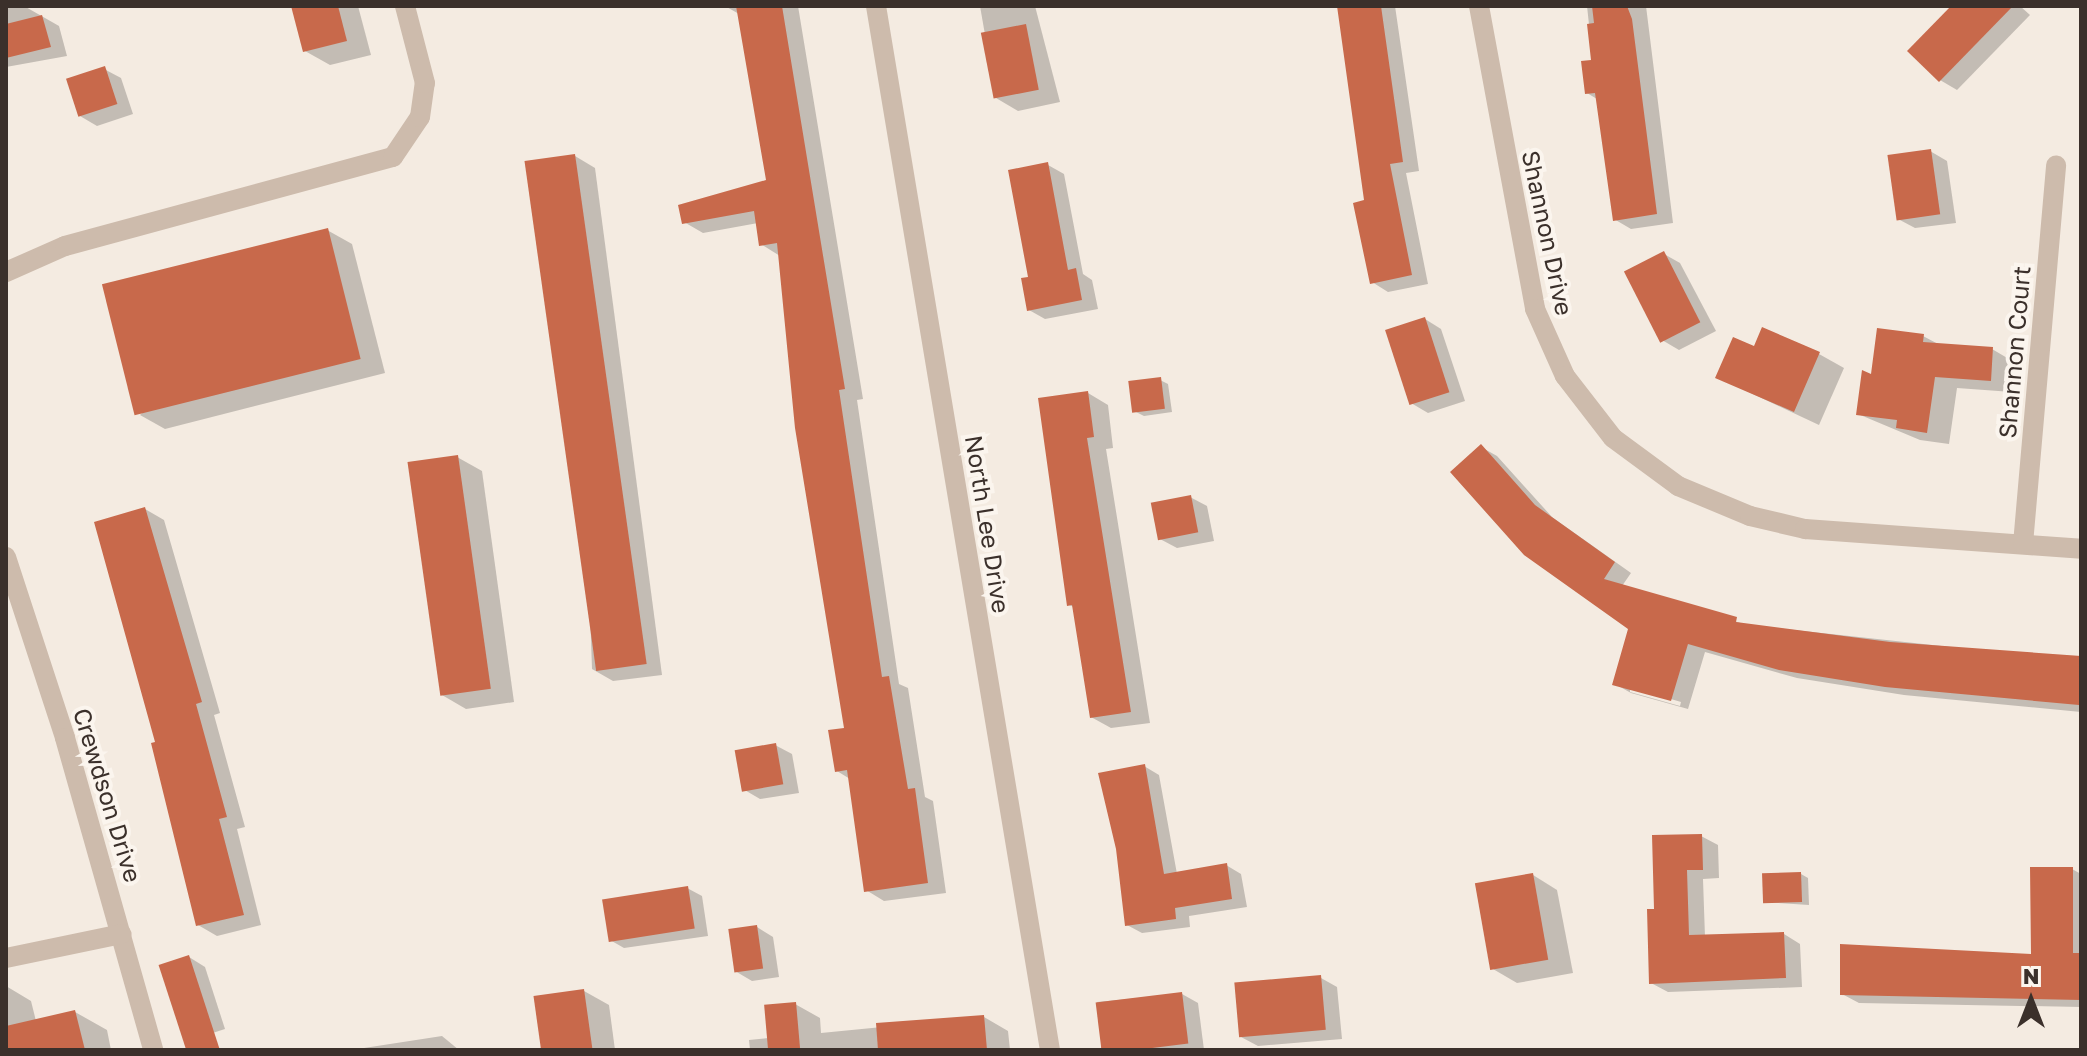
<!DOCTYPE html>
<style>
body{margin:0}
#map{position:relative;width:2087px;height:1056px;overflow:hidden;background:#f4ebe1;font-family:"Golos Text",sans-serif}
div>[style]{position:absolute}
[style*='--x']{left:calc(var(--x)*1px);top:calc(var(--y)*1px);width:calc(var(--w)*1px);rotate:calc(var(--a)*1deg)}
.shadow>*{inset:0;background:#0003}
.building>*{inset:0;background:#c8694b;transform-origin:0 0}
.minor>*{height:20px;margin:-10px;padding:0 10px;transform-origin:10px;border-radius:10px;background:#cdbbac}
span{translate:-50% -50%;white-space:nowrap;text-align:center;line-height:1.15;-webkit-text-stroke:8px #fbf5ee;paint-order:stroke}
.street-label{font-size:24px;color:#3b302b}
.frame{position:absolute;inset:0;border:8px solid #3b302b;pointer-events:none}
.north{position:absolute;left:1991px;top:960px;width:80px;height:80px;-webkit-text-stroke:6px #fbf5ee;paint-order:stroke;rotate:0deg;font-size:22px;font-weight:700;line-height:32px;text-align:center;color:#3b302b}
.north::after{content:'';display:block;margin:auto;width:28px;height:36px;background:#3b302b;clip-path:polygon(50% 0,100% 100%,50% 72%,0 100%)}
</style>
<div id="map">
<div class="shadow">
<i style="clip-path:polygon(24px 6px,59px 26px,67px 56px,6px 67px,6px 7px)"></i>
<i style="clip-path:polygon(293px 6px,358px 6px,371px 55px,330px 65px,305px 51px)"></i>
<i style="clip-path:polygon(725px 6px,798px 6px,863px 399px,857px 400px,899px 684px,908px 688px,925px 797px,933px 801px,946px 893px,884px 901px,866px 890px,850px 779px,837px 771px,846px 729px,780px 256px,761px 244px,758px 223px,703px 233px,684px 222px,768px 182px,739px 14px)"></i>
<i style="clip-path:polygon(980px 6px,1035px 6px,1060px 102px,1018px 111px,996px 98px)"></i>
<i style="clip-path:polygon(1338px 6px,1395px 6px,1419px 171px,1406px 173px,1428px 284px,1388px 292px,1372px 282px,1366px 202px)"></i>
<i style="clip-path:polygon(1587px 6px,1646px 6px,1673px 223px,1631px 229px,1614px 219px,1597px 99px,1587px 93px,1593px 62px)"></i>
<i style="clip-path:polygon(1953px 6px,2020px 6px,2030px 15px,1957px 90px,1940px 80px)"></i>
<i style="clip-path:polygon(104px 69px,121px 78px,133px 114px,97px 126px,80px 116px)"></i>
<i style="clip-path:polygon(1930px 151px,1947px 161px,1956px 223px,1915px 228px,1898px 219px)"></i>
<i style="clip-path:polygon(575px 156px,595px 168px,662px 675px,613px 681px,592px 669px)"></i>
<i style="clip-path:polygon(1048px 165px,1064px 174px,1083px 274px,1092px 280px,1098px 309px,1045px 319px,1029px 310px)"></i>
<i style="clip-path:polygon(327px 230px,352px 244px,385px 373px,165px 429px,140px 415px)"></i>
<i style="clip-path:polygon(1664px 254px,1680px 263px,1716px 331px,1679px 350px,1662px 340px)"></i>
<i style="clip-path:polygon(1425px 319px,1441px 329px,1465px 401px,1428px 413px,1411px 403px)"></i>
<i style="clip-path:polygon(1923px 336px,1940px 345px,1992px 349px,2014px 362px,2012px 392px,1957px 388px,1949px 444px,1920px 440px,1858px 414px,1873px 376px)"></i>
<i style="clip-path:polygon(1755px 348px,1819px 354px,1844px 368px,1819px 425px,1717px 377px)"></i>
<i style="clip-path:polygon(1160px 380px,1168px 384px,1172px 412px,1144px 416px,1136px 412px)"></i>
<i style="clip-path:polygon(1088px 393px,1108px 405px,1113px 448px,1106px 449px,1150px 723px,1111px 728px,1091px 717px,1074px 607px,1069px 605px)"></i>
<i style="clip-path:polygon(evenodd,1481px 447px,1497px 456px,1552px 517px,1631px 573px,1622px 586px,1747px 625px,2081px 661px,2081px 712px,1904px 695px,1797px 678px,1705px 652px,1688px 709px,1631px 693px,1615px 684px,1631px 628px,1481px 447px,1630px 687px,1681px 702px,1680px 706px,1630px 692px,1630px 687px)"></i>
<i style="clip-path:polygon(457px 457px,482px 471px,514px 702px,466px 709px,442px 695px)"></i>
<i style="clip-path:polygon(1190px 497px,1207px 506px,1214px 541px,1177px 548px,1160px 539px)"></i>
<i style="clip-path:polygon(145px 509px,164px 520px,220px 713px,214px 715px,245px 827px,237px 829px,261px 925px,217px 936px,198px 925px,158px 743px)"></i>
<i style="clip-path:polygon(775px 745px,792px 754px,799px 793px,760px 799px,743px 789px)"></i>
<i style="clip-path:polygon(1144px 766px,1159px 775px,1177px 874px,1226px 865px,1241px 874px,1247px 907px,1189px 916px,1190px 927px,1142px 933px,1127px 925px)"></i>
<i style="clip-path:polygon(1701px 836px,1718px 845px,1719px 878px,1703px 879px,1705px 937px,1784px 934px,1800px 944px,1802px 987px,1668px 992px,1651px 983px,1656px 911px)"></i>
<i style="clip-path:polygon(2072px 869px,2081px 874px,2081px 1007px,1859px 1003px,1842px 994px,2033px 956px)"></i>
<i style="clip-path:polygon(1801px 874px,1808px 878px,1809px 905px,1765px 902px)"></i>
<i style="clip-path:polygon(1533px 875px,1557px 890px,1573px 973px,1517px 983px,1493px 969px)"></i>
<i style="clip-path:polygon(687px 888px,702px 896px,708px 936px,624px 948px,610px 940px)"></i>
<i style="clip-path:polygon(757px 927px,773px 937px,779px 977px,752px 981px,735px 971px)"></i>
<i style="clip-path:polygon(189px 957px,205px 967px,225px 1029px,197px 1038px)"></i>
<i style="clip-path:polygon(1321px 978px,1337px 987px,1342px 1039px,1258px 1046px,1241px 1037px)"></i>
<i style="clip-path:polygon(6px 986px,31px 1001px,36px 1021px,75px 1012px,107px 1030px,111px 1050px,6px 1050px)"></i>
<i style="clip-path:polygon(584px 991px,609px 1005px,615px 1050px,543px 1050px)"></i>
<i style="clip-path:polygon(1182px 994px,1198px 1003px,1204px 1050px,1102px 1050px,1097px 1002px)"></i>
<i style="clip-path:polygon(795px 1004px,820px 1018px,821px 1033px,984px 1017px,1008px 1031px,1010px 1050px,750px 1050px,749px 1040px,768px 1038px)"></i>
<i style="clip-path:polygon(442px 1036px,459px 1050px,351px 1050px)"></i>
</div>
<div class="building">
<i style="clip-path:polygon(291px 6px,338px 6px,347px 41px,303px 52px)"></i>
<i style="clip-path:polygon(736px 6px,782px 6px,845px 389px,839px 390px,882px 677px,889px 676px,908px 789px,915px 788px,928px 883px,864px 892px,847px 770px,835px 772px,828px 730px,844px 728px,795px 428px,777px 243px,759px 246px,754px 211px,682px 224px,678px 205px,766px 180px)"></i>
<i style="clip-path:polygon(1337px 6px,1381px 6px,1403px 162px,1390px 164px,1412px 275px,1370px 284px,1353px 203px,1364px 200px)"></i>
<i style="clip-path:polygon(1592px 6px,1627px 6px,1632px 19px,1657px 214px,1613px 221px,1595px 93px,1585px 94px,1581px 61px,1591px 60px,1587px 24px,1594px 23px)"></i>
<i style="clip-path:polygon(1951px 6px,2013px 6px,1939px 82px,1907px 51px)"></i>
<i style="clip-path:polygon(42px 15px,51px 47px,6px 58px,6px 24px)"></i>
<i style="left:1026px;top:24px;width:67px;height:46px;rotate:79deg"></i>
<i style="left:105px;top:66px;width:40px;height:41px;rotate:72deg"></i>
<i style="left:1931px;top:149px;width:66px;height:44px;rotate:82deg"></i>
<i style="left:575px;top:154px;width:515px;height:51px;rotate:82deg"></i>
<i style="clip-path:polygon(1048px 162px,1068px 270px,1076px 268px,1082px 300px,1027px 311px,1021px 278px,1028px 277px,1008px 170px)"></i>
<i style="left:328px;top:228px;width:135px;height:233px;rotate:76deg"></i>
<i style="left:1664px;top:251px;width:80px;height:45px;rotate:63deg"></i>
<i style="left:1425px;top:317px;width:79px;height:42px;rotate:72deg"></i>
<i style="clip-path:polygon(1762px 327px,1820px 352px,1794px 412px,1715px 378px,1733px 337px,1754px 346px)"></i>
<i style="clip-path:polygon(1877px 328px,1924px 334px,1923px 342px,1993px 347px,1991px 381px,1935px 377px,1927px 433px,1896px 428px,1897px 420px,1856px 415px,1862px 370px,1871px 374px)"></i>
<i style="left:1161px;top:377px;width:32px;height:33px;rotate:83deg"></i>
<i style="clip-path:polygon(1088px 391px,1094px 437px,1087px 438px,1131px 712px,1090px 718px,1072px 605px,1067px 606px,1038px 398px)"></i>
<i style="clip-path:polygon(1481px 444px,1535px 505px,1615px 562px,1604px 579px,1737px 617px,1736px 622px,1890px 642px,2081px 656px,2079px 705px,1885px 687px,1779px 670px,1688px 644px,1671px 701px,1612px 685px,1628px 629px,1524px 555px,1450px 472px)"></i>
<i style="left:458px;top:455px;width:236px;height:51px;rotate:82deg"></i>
<i style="left:1191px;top:495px;width:38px;height:41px;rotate:79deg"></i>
<i style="clip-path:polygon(145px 507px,202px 702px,196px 704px,227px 817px,219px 819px,244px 915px,196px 926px,151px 743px,155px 742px,94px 522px)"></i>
<i style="left:776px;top:743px;width:42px;height:42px;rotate:80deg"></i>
<i style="clip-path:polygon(1145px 764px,1164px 874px,1227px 863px,1232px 899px,1175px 908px,1176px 919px,1125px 926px,1116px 849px,1098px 773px)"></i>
<i style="clip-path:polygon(1702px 834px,1703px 870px,1687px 870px,1689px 935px,1784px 932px,1786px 978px,1649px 984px,1647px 909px,1654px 909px,1652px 835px)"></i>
<i style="clip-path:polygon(2030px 867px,2073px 867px,2073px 953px,2081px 953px,2081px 1000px,1840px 995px,1840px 944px,2031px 954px)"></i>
<i style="left:1801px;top:872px;width:30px;height:39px;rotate:88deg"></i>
<i style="left:1533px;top:873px;width:88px;height:59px;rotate:80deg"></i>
<i style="left:688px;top:886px;width:43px;height:87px;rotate:81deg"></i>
<i style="left:757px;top:925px;width:44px;height:29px;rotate:82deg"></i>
<i style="left:189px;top:955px;width:100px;height:32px;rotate:72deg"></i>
<i style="left:1321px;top:975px;width:55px;height:87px;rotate:85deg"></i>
<i style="left:584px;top:989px;width:62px;height:51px;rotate:82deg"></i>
<i style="left:1182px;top:992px;width:52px;height:87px;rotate:83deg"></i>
<i style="left:796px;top:1002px;width:48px;height:32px;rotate:85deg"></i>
<i style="clip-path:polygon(75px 1010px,85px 1050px,6px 1050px,6px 1026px)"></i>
<i style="clip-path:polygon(984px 1015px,987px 1050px,878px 1050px,876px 1023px)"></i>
</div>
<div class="minor">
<i style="--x:876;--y:6;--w:1058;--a:80.54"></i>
<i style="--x:1479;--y:6;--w:308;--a:79.5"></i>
<i style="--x:1535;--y:309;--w:73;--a:65.9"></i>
<i style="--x:1565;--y:376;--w:78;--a:52.3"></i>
<i style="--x:1613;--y:438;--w:81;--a:36.4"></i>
<i style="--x:1678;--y:486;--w:78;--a:22.6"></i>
<i style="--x:1750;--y:516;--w:57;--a:13.3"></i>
<i style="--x:1805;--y:529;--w:277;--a:4.1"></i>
<i style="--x:6;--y:272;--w:64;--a:-23.8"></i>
<i style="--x:65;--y:246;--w:340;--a:-15.2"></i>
<i style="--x:393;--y:157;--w:48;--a:-56"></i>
<i style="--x:420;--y:117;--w:34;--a:-82"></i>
<i style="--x:425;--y:83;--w:80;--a:-104.6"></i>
<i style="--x:2023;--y:544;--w:380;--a:-85"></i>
<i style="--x:6;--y:557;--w:190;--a:71.9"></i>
<i style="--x:65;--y:738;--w:324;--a:74.2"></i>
<i style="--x:6;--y:958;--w:118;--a:-11.7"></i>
</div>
<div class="street-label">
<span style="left:1548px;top:233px;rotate:78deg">Shannon Drive</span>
<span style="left:2014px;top:352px;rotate:-85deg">Shannon Court</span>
<span style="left:988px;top:524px;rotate:81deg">North Lee Drive</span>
<span style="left:108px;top:795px;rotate:73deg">Crewdson Drive</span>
</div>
<div class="frame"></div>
<div class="north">N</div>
</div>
